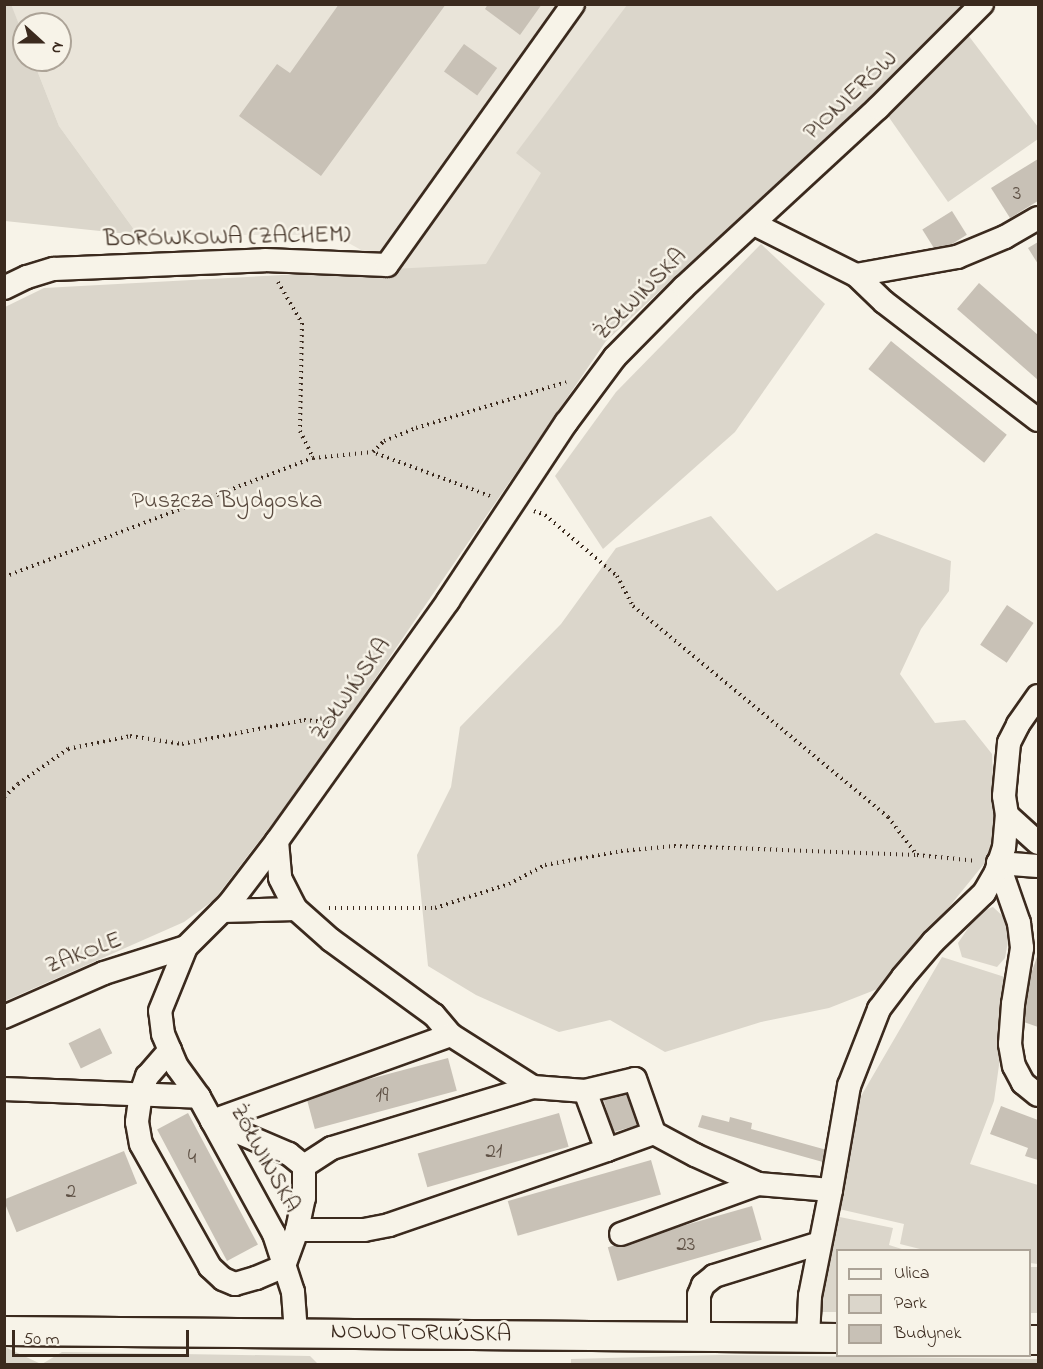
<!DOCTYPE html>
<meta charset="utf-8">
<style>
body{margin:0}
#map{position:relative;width:1043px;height:1369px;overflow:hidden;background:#f7f3e8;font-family:"Indie Flower",sans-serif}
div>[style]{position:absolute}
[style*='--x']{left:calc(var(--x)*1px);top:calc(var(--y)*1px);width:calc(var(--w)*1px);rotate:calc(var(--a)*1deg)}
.built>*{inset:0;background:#e9e4d9}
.green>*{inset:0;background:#dbd6cb;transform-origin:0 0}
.building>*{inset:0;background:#c8c1b6;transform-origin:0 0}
.path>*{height:4px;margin-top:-2px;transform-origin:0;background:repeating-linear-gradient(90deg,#3b2a1e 0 1.5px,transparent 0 6px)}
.roads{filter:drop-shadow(2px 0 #3b2a1e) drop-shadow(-2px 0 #3b2a1e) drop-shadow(0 2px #3b2a1e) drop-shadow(0 -2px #3b2a1e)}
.minor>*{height:22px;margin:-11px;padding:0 11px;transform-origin:11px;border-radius:11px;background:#f7f3e8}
.major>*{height:28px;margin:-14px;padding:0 14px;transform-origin:14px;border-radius:14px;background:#f7f3e8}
span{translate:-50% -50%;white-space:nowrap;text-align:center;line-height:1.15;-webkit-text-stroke:5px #f7f3e8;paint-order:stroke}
.number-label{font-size:21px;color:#5e5044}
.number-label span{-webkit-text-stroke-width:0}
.street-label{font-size:24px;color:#3b2a1e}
.park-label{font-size:24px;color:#5b4c41}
.frame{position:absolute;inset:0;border:6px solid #3b2a1e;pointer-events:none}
.legend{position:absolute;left:836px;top:1249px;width:195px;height:108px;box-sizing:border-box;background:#f7f3e8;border:2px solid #aca397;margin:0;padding:8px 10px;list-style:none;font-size:18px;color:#3b2a1e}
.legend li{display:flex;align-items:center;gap:12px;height:30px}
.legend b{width:30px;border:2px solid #aca397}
.north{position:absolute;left:12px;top:12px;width:60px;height:60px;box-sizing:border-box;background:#f7f3e8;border:2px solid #aca397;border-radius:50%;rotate:111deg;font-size:16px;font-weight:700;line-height:24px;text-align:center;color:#3b2a1e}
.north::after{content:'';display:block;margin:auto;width:21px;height:27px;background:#3b2a1e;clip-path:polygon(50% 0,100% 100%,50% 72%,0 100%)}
.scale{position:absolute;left:12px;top:1330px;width:177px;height:27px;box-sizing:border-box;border:3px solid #3b2a1e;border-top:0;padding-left:8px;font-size:18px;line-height:21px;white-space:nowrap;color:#3b2a1e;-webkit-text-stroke:4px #f7f3e8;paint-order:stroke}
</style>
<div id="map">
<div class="built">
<i style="clip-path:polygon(11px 5px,969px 5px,606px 341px,366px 275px,363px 251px,334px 235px,138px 235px,59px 126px,33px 60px,60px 60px,60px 24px,24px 24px,24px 37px)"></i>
</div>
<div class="green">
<i style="clip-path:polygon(11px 4px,24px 37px,24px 60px,33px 60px,59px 126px,138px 235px,5px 221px,4px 5px)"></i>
<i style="clip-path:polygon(627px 5px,969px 5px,606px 341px,305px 781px,214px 900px,184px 922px,5px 1001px,5px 307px,44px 288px,486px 264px,541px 173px,516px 153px)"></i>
<i style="clip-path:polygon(968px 35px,1038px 127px,1038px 139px,948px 202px,888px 116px)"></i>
<i style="clip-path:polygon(761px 244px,825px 304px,735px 432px,603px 549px,555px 476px,616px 392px)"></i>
<i style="clip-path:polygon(711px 516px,777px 591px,876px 533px,951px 561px,949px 591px,921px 629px,900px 674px,935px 723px,965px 720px,992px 754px,996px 849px,885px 986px,829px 1008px,761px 1022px,665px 1052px,610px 1020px,559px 1032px,476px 995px,428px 966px,417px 855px,451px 787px,460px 727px,561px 624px,616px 548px)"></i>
<i style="clip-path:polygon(993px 907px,1007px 920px,1009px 936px,1005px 958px,997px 967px,962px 957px,958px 943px,979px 912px)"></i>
<i style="clip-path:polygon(942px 957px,1011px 979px,994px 1101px,970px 1164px,1038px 1185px,1038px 1264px,1030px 1263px,1030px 1250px,924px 1250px,900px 1244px,904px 1224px,839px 1209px,857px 1103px)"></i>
<i style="clip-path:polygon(835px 1216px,893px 1228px,889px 1245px,905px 1250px,838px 1250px,837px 1312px,820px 1312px,819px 1300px)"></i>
<i style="left:1030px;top:1267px;width:8px;height:46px"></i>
<i style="clip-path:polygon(4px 1347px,5px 1347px,41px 1364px,5px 1364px)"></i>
<i style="clip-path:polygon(62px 1352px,310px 1356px,318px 1364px,42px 1364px)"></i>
<i style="clip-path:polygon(720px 1355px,1038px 1359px,1038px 1364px,571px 1364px,571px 1359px)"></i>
</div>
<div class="building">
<i style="clip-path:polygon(339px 4px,446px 4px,321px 176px,239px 116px,277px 64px,290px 73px)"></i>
<i style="clip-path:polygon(488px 4px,542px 4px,520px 35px,485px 9px)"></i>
<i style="left:464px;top:44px;width:41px;height:34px;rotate:36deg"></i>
<i style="clip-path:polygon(1038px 159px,1038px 201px,1010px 218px,991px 188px)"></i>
<i style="left:952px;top:211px;width:28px;height:35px;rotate:58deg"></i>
<i style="clip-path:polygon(1038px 242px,1038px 264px,1028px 248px)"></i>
<i style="clip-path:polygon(979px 283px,1038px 335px,1038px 380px,957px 309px)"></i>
<i style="left:891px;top:341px;width:149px;height:36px;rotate:39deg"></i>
<i style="left:1007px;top:605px;width:32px;height:48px;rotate:34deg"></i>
<i style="clip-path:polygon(1038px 954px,1038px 1027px,1015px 1019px)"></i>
<i style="left:100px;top:1028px;width:28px;height:35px;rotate:64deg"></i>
<i style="left:448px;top:1058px;width:34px;height:147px;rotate:75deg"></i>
<i style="left:630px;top:1090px;width:36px;height:28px;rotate:74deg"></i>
<i style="clip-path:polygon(1001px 1106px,1038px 1120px,1038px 1160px,1025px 1156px,1028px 1148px,990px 1134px)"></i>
<i style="left:188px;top:1113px;width:149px;height:35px;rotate:62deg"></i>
<i style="left:559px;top:1113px;width:35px;height:147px;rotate:74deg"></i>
<i style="clip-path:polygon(702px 1115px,729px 1122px,730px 1117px,752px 1123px,751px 1129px,834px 1152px,830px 1164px,698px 1127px)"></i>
<i style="left:124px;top:1151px;width:35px;height:130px;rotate:68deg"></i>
<i style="left:651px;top:1160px;width:36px;height:149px;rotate:74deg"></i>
<i style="left:752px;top:1206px;width:35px;height:150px;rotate:74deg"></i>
</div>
<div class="path">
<i style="--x:278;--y:282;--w:48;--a:59.7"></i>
<i style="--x:302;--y:323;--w:108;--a:91.1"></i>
<i style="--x:300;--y:431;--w:30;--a:64"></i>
<i style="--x:313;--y:458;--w:60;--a:-5.7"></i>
<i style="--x:490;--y:496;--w:125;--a:-159.4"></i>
<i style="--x:373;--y:452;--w:16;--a:-45"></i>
<i style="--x:384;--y:441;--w:35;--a:-22"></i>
<i style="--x:416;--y:428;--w:157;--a:-17"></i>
<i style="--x:534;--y:511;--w:12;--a:20"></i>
<i style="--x:545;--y:515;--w:94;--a:40.3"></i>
<i style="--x:617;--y:576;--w:34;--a:62"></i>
<i style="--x:633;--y:606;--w:331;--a:39.6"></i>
<i style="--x:888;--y:817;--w:48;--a:52.7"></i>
<i style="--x:4;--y:577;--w:331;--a:-21.1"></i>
<i style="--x:4;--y:797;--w:19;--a:-43"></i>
<i style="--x:18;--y:784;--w:61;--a:-35"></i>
<i style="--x:68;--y:749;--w:63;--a:-11.8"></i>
<i style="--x:130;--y:736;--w:53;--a:8.7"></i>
<i style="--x:182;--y:744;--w:124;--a:-11.1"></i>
<i style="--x:304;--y:720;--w:32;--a:5"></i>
<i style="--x:329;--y:908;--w:106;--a:0"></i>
<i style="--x:435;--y:908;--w:78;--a:-18"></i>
<i style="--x:509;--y:884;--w:41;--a:-27.8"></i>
<i style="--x:545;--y:865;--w:77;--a:-10.4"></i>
<i style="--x:621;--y:851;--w:53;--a:-5.4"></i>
<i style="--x:674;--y:846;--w:243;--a:2.1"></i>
<i style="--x:917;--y:855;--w:60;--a:5.7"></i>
</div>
<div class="roads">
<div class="minor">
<i style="--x:754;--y:224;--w:114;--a:26.6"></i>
<i style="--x:856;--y:275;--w:103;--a:-10.1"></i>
<i style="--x:957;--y:257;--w:52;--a:-22.6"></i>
<i style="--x:1005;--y:237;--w:38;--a:-30"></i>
<i style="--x:856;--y:275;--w:39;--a:44"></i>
<i style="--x:884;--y:302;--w:194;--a:37.5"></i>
<i style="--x:4;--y:288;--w:25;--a:-26"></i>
<i style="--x:27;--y:277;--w:28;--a:-17"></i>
<i style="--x:54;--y:269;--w:211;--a:-2.4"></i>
<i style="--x:265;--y:260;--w:122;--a:2.3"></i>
<i style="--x:387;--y:265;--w:320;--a:-54.5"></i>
<i style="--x:1038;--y:696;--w:35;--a:125"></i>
<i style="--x:1018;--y:725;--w:20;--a:117"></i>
<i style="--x:1009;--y:743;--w:53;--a:95.4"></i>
<i style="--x:1004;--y:796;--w:19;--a:81"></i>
<i style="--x:1007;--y:815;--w:42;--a:42.1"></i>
<i style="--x:277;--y:841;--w:37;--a:85"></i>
<i style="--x:280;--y:878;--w:35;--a:63"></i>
<i style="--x:296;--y:909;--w:47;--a:41.5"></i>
<i style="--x:331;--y:940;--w:127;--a:36.1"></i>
<i style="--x:434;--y:1015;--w:26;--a:50"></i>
<i style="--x:998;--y:863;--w:64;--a:70.7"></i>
<i style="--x:1019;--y:923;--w:25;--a:83"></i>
<i style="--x:1022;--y:948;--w:57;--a:99.1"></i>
<i style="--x:1013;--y:1004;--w:40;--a:94.3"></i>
<i style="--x:1010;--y:1044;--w:22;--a:80"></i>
<i style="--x:1014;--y:1066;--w:19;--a:62"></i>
<i style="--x:1023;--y:1083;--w:19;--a:39"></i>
<i style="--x:998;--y:863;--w:40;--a:4.3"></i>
<i style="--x:222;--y:911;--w:74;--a:-1.5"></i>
<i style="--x:4;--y:1017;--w:109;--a:-23.7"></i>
<i style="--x:104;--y:973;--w:86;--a:-17.6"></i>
<i style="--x:170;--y:1050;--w:35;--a:131"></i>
<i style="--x:147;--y:1076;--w:18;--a:109"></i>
<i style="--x:141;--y:1093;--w:29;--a:98"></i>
<i style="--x:137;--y:1122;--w:22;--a:80"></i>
<i style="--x:141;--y:1144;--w:141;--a:60.7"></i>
<i style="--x:210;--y:1267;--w:18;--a:43"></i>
<i style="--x:223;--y:1279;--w:13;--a:23"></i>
<i style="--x:235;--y:1284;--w:22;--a:-16"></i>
<i style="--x:256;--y:1278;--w:30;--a:-23"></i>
<i style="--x:284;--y:1266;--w:38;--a:-70"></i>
<i style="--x:297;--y:1230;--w:33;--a:-78"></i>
<i style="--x:304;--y:1198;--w:32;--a:-90"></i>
<i style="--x:304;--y:1166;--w:33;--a:-33"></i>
<i style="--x:332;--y:1148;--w:210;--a:-16.9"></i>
<i style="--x:4;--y:1089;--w:195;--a:2.3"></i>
<i style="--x:585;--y:1091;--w:51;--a:-13.5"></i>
<i style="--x:635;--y:1079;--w:57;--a:70.6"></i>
<i style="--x:212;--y:1121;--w:254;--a:-19.8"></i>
<i style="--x:451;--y:1035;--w:97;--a:32.4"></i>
<i style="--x:533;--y:1087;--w:52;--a:4.4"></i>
<i style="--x:585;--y:1091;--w:63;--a:69.6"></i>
<i style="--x:607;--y:1150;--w:50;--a:-19.9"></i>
<i style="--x:654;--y:1133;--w:47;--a:28.2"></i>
<i style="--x:695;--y:1155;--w:69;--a:24.7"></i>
<i style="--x:758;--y:1184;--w:73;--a:4.7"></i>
<i style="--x:831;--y:1190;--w:108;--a:101.2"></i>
<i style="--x:810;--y:1296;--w:42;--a:92.7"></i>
<i style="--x:212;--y:1121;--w:84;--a:23.2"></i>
<i style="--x:289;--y:1154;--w:19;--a:39"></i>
<i style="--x:831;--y:1190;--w:106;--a:-80.2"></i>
<i style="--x:849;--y:1086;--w:83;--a:-68.7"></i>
<i style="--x:879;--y:1009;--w:40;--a:-53"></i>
<i style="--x:903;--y:977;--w:46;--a:-49.4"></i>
<i style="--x:933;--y:942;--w:71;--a:-43.9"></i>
<i style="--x:984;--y:893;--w:24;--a:-60"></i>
<i style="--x:996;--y:872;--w:25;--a:-72"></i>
<i style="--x:1004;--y:848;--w:33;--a:-85"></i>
<i style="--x:297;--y:1230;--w:67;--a:0"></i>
<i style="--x:364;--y:1230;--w:25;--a:-11"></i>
<i style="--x:389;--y:1225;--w:231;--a:-19"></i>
<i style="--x:621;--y:1234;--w:146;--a:-20.1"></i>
<i style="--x:296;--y:1333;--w:41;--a:-94.2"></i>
<i style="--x:293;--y:1292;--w:61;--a:-108.1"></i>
<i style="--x:274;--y:1234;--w:156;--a:-118.7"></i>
<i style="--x:199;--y:1097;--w:37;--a:-126"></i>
<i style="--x:177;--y:1067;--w:36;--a:-113"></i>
<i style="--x:163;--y:1034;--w:23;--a:-97"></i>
<i style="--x:160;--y:1011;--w:69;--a:-67.9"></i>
<i style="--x:186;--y:947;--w:61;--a:-45"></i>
<i style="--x:229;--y:904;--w:79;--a:-52.7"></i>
<i style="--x:277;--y:841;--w:295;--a:-54.5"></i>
<i style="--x:448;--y:601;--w:214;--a:-56.5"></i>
<i style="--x:566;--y:423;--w:82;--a:-53.4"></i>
<i style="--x:615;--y:357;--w:98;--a:-45.4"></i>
<i style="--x:684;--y:287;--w:264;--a:-42.7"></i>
<i style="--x:878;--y:108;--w:147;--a:-45"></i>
<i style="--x:699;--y:1337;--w:42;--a:-90"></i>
<i style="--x:699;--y:1295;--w:11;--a:-68"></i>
<i style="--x:703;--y:1285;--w:14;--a:-39"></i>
<i style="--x:714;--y:1276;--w:111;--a:-17.3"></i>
</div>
<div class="major">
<i style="--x:4;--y:1331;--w:834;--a:0.48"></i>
<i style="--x:1030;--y:1340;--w:8;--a:0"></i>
</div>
</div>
<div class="number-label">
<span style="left:1017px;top:194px">3</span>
<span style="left:382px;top:1096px">19</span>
<span style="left:494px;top:1152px">21</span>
<span style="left:192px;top:1158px">4</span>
<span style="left:71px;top:1192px">2</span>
<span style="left:686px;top:1245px">23</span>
</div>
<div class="street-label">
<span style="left:851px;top:96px;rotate:-43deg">PIONIERÓW</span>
<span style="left:227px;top:238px;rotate:-1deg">BORÓWKOWA (ZACHEM)</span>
<span style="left:641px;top:295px;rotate:-45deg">ŻÓŁWIŃSKA</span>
<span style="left:352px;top:690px;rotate:-55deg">ŻÓŁWIŃSKA</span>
<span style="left:84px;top:954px;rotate:-21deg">ZAKOLE</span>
<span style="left:264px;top:1159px;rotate:61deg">ŻÓŁWIŃSKA</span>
<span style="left:421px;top:1334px;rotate:1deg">NOWOTORUŃSKA</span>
</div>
<div class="park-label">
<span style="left:227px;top:502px">Puszcza Bydgoska</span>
</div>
<div class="frame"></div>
<ul class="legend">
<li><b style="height:8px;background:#f7f3e8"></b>Ulica</li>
<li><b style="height:16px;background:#dbd6cb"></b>Park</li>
<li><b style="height:16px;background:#c8c1b6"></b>Budynek</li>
</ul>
<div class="north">N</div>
<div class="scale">50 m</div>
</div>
